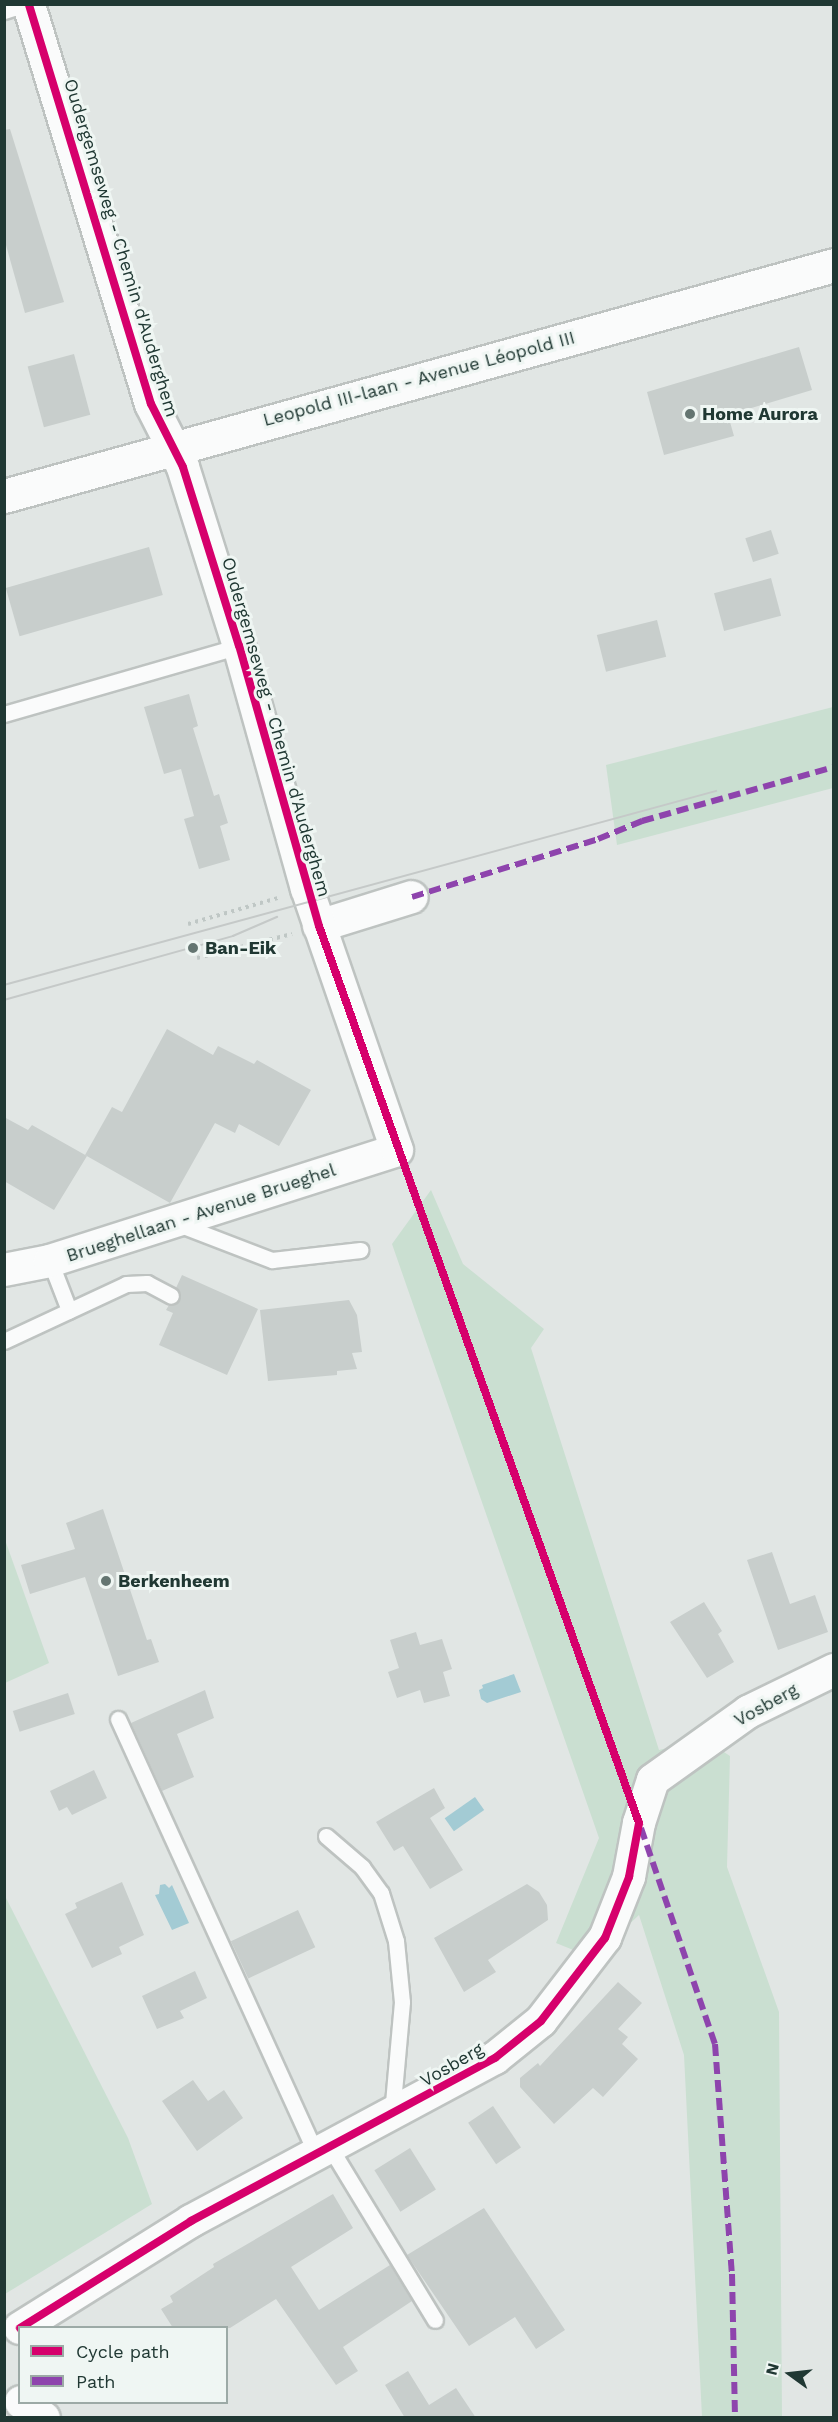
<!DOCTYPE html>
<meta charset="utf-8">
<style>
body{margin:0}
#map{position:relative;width:838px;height:2422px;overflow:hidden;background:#e1e6e4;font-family:"Work Sans",sans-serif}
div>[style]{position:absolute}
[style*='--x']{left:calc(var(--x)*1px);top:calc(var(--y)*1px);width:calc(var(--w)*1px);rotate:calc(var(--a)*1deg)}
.green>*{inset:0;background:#cadfd1}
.water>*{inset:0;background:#a3cbd4;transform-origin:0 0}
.building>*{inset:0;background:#c8cecc;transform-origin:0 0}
.path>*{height:4px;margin-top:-2px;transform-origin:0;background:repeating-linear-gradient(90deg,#bfc7c5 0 3px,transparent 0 7.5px)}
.roads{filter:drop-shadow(2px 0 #bec3c1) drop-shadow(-2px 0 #bec3c1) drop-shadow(0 2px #bec3c1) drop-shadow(0 -2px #bec3c1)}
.service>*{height:15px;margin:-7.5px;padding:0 7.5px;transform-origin:7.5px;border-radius:7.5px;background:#fafbfb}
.minor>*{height:32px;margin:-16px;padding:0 16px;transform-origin:16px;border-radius:16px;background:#fafbfb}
.tertiary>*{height:33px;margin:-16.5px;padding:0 16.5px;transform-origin:16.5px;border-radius:16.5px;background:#fafbfb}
.tram>*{height:1.5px;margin:-0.75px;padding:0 0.75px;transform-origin:0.75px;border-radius:0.75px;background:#c5c9c8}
.quiet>*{height:6px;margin-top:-3px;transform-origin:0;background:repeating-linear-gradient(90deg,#8e44ad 0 12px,transparent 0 18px)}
.cycleway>*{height:8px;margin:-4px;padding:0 4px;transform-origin:4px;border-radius:4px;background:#d6006c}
.dots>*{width:16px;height:16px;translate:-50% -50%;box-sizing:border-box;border:3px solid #eff6f3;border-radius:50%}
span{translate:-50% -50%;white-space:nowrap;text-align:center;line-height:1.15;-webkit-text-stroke:6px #eff6f3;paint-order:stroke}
.street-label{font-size:18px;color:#203833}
.poi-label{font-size:18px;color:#203833;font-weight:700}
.left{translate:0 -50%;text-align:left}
.frame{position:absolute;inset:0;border:6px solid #203833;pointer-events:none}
.legend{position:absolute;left:18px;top:2326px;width:210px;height:78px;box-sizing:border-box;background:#eff6f3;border:2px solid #9caaa6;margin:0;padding:8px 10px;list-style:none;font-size:18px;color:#203833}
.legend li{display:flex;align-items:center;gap:12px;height:30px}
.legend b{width:30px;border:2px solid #9caaa6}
.north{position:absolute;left:760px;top:2344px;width:60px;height:60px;-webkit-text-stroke:4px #eff6f3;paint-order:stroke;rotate:285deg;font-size:16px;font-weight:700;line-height:24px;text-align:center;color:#203833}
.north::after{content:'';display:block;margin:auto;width:21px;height:27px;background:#203833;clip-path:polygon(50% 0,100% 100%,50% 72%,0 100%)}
</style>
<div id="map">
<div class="green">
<i style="clip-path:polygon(833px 707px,833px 788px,617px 845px,606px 765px)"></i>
<i style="clip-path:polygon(431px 1190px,463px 1264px,544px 1329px,531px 1348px,659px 1750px,704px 1739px,730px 1756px,727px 1867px,779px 2012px,782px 2417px,702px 2417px,684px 2055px,639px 1915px,593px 1958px,556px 1943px,599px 1838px,392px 1244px)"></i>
<i style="clip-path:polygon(4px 1537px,49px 1663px,5px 1683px,4px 1683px)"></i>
<i style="clip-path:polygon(5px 1896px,128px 2138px,152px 2204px,5px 2294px)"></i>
</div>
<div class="water">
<i style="clip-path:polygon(514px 1674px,521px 1692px,487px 1703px,481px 1699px,479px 1690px,483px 1688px,482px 1685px)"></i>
<i style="left:475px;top:1797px;width:16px;height:37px;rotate:55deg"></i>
<i style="clip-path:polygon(165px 1884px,169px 1888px,172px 1885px,189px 1923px,172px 1930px,155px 1895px,159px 1894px,160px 1885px)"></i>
</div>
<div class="building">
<i style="clip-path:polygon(10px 129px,64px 302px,25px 313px,4px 238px,4px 130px)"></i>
<i style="clip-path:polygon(799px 347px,812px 390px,728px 415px,734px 436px,664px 455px,647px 392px)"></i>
<i style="left:74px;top:354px;width:63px;height:48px;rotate:75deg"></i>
<i style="left:771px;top:530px;width:25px;height:27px;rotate:72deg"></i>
<i style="left:149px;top:547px;width:50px;height:149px;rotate:74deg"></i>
<i style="left:771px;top:578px;width:39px;height:59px;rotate:75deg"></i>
<i style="left:657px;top:620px;width:38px;height:62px;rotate:76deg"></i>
<i style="clip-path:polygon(189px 694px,198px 726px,193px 728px,214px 796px,219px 794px,228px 823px,220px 826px,230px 860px,199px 869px,184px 819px,194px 816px,181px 769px,164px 774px,144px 707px)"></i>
<i style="clip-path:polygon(167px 1029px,213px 1055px,218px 1046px,254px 1064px,257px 1060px,311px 1090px,279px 1146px,239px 1124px,235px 1133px,215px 1123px,170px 1203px,85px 1155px,112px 1107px,122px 1112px)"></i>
<i style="clip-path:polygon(4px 1117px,28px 1130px,32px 1125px,87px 1156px,54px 1210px,4px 1181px)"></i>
<i style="clip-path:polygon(182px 1275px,258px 1309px,227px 1375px,159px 1345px,173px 1313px,166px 1310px,169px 1305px,180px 1300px,176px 1288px)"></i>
<i style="clip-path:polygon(349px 1300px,357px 1315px,362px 1352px,352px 1353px,357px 1369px,337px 1371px,337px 1375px,268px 1381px,260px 1310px)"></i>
<i style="clip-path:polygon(103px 1509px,147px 1640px,151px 1639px,159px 1662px,118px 1676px,85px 1577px,30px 1594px,21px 1565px,75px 1549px,66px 1523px)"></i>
<i style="clip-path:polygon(772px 1552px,790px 1604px,815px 1595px,828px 1632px,778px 1650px,747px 1560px)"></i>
<i style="clip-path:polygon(704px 1602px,722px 1631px,718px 1634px,734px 1662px,707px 1678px,670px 1622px)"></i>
<i style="clip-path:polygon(416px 1632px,420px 1645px,442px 1639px,452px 1669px,443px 1672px,450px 1696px,424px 1703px,420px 1690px,397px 1698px,388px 1672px,399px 1668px,390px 1640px)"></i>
<i style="clip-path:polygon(205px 1690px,214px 1718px,177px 1734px,194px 1777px,162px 1791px,131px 1723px)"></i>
<i style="left:68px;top:1693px;width:22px;height:58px;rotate:72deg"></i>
<i style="clip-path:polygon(94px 1770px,107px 1798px,72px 1815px,67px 1807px,59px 1811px,50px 1791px)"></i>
<i style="clip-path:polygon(434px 1788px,445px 1808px,430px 1818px,463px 1870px,430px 1889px,403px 1846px,394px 1851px,376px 1822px)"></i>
<i style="clip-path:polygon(122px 1882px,144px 1935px,119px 1947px,122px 1954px,92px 1968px,65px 1914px,77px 1908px,75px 1903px)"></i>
<i style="clip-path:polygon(527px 1884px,539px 1892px,547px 1905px,548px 1920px,488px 1960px,496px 1972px,464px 1992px,434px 1938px)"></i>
<i style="left:298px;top:1910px;width:41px;height:74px;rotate:65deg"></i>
<i style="clip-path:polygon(195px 1971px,207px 1998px,180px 2011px,184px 2018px,157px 2029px,142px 1996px)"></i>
<i style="clip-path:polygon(618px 1982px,642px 2003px,618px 2029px,628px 2037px,622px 2044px,638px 2059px,603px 2097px,593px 2088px,554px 2124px,520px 2087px,520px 2078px,538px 2063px,540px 2066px)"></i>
<i style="clip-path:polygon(193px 2080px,208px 2101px,224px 2090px,243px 2118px,197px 2151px,162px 2101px)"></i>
<i style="left:493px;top:2106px;width:50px;height:30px;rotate:56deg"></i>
<i style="left:410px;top:2148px;width:49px;height:42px;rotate:58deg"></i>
<i style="clip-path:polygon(333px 2194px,353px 2228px,291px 2267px,319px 2310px,390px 2265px,412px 2301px,343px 2347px,358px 2371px,336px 2385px,276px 2299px,230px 2328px,173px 2328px,161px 2309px,173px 2302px,170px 2296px,214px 2267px,213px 2264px)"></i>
<i style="clip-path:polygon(484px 2208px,565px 2330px,536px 2349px,515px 2317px,469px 2346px,407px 2255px)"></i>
<i style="clip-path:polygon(408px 2371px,429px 2405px,456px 2388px,476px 2418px,405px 2418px,385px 2385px)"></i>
</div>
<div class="path">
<i style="--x:188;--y:924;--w:94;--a:-16.1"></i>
<i style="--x:197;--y:958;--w:98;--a:-14.2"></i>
</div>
<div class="roads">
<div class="service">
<i style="--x:4;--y:11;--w:22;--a:-18"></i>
<i style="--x:4;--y:714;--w:245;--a:-16.1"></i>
<i style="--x:178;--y:1224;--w:101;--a:21"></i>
<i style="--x:272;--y:1260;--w:89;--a:-6.5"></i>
<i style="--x:50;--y:1261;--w:53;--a:68.8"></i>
<i style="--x:4;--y:1341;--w:135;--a:-25"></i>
<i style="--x:126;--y:1284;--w:21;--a:-3"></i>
<i style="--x:147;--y:1283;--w:27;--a:28"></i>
<i style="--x:118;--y:1719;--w:480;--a:65.5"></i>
<i style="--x:326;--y:1836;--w:48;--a:40.7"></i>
<i style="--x:362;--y:1867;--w:32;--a:54"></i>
<i style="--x:381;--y:1893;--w:50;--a:72.6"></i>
<i style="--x:396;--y:1941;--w:61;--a:84.4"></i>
<i style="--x:402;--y:2002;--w:111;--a:95.1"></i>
<i style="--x:331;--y:2149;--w:200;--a:58.7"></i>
</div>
<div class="minor">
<i style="--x:319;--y:926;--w:97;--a:-17.3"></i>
<i style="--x:4;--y:1270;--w:47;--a:-11.1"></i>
<i style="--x:50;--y:1261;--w:364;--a:-17.7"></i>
<i style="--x:397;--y:1150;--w:276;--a:-109"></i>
<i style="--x:307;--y:889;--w:252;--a:-105.6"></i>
<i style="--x:239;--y:646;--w:188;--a:-107.4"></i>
<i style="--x:183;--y:467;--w:71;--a:-116.9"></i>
<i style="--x:151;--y:404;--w:418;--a:-107"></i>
<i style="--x:20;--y:2328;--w:202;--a:-32"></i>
<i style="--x:191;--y:2221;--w:345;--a:-28.2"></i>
<i style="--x:495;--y:2058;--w:59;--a:-38.8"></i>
<i style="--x:541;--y:2021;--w:105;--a:-52.4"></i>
<i style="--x:605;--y:1938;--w:66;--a:-68.5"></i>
<i style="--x:629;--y:1877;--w:55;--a:-79.5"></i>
<i style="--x:639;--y:1823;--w:45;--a:-72"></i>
<i style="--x:653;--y:1780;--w:117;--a:-35.6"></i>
<i style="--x:748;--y:1712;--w:96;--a:-26"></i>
<i style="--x:21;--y:2402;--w:28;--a:35"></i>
</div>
<div class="tertiary">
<i style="--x:4;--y:496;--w:862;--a:-15.55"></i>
</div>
</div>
<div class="tram">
<i style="--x:4;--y:985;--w:738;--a:-15.24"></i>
<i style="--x:4;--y:1000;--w:238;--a:-15.6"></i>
<i style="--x:233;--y:936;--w:48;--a:-23.4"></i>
</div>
<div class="quiet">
<i style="--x:412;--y:897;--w:195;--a:-17.3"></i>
<i style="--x:598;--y:839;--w:48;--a:-22.2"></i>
<i style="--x:642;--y:821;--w:199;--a:-15.7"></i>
<i style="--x:641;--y:1828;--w:228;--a:71.1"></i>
<i style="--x:715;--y:2044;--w:231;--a:85.8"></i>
<i style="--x:732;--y:2274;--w:144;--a:88.8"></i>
</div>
<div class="cycleway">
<i style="--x:20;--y:2328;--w:202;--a:-32"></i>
<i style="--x:191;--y:2221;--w:345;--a:-28.2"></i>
<i style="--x:495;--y:2058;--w:59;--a:-38.8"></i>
<i style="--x:541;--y:2021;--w:105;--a:-52.4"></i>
<i style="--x:605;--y:1938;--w:66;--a:-68.5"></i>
<i style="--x:629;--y:1877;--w:55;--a:-79.5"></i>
<i style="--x:639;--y:1823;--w:952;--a:-109.63"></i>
<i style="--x:319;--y:926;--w:291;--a:-105.9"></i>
<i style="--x:239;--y:646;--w:188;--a:-107.4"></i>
<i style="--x:183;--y:467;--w:71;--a:-116.9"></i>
<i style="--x:151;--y:404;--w:418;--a:-107"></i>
</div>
<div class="dots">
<i style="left:690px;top:414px;background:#647571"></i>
<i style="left:193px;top:948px;background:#647571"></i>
<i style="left:106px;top:1581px;background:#647571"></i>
</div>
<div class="street-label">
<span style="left:121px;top:248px;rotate:73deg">Oudergemseweg - Chemin d'Auderghem</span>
<span style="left:419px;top:379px;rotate:-15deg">Leopold III-laan - Avenue Léopold III</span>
<span style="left:276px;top:727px;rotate:74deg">Oudergemseweg - Chemin d'Auderghem</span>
<span style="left:201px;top:1213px;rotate:-18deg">Brueghellaan - Avenue Brueghel</span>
<span style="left:766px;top:1705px;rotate:-29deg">Vosberg</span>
<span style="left:452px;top:2065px;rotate:-30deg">Vosberg</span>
</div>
<div class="poi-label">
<span class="left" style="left:702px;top:414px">Home Aurora</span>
<span class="left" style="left:205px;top:948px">Ban-Eik</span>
<span class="left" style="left:118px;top:1581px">Berkenheem</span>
</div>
<div class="frame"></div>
<ul class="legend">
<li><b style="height:8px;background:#d6006c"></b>Cycle path</li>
<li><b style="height:8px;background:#8e44ad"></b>Path</li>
</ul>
<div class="north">N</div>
</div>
